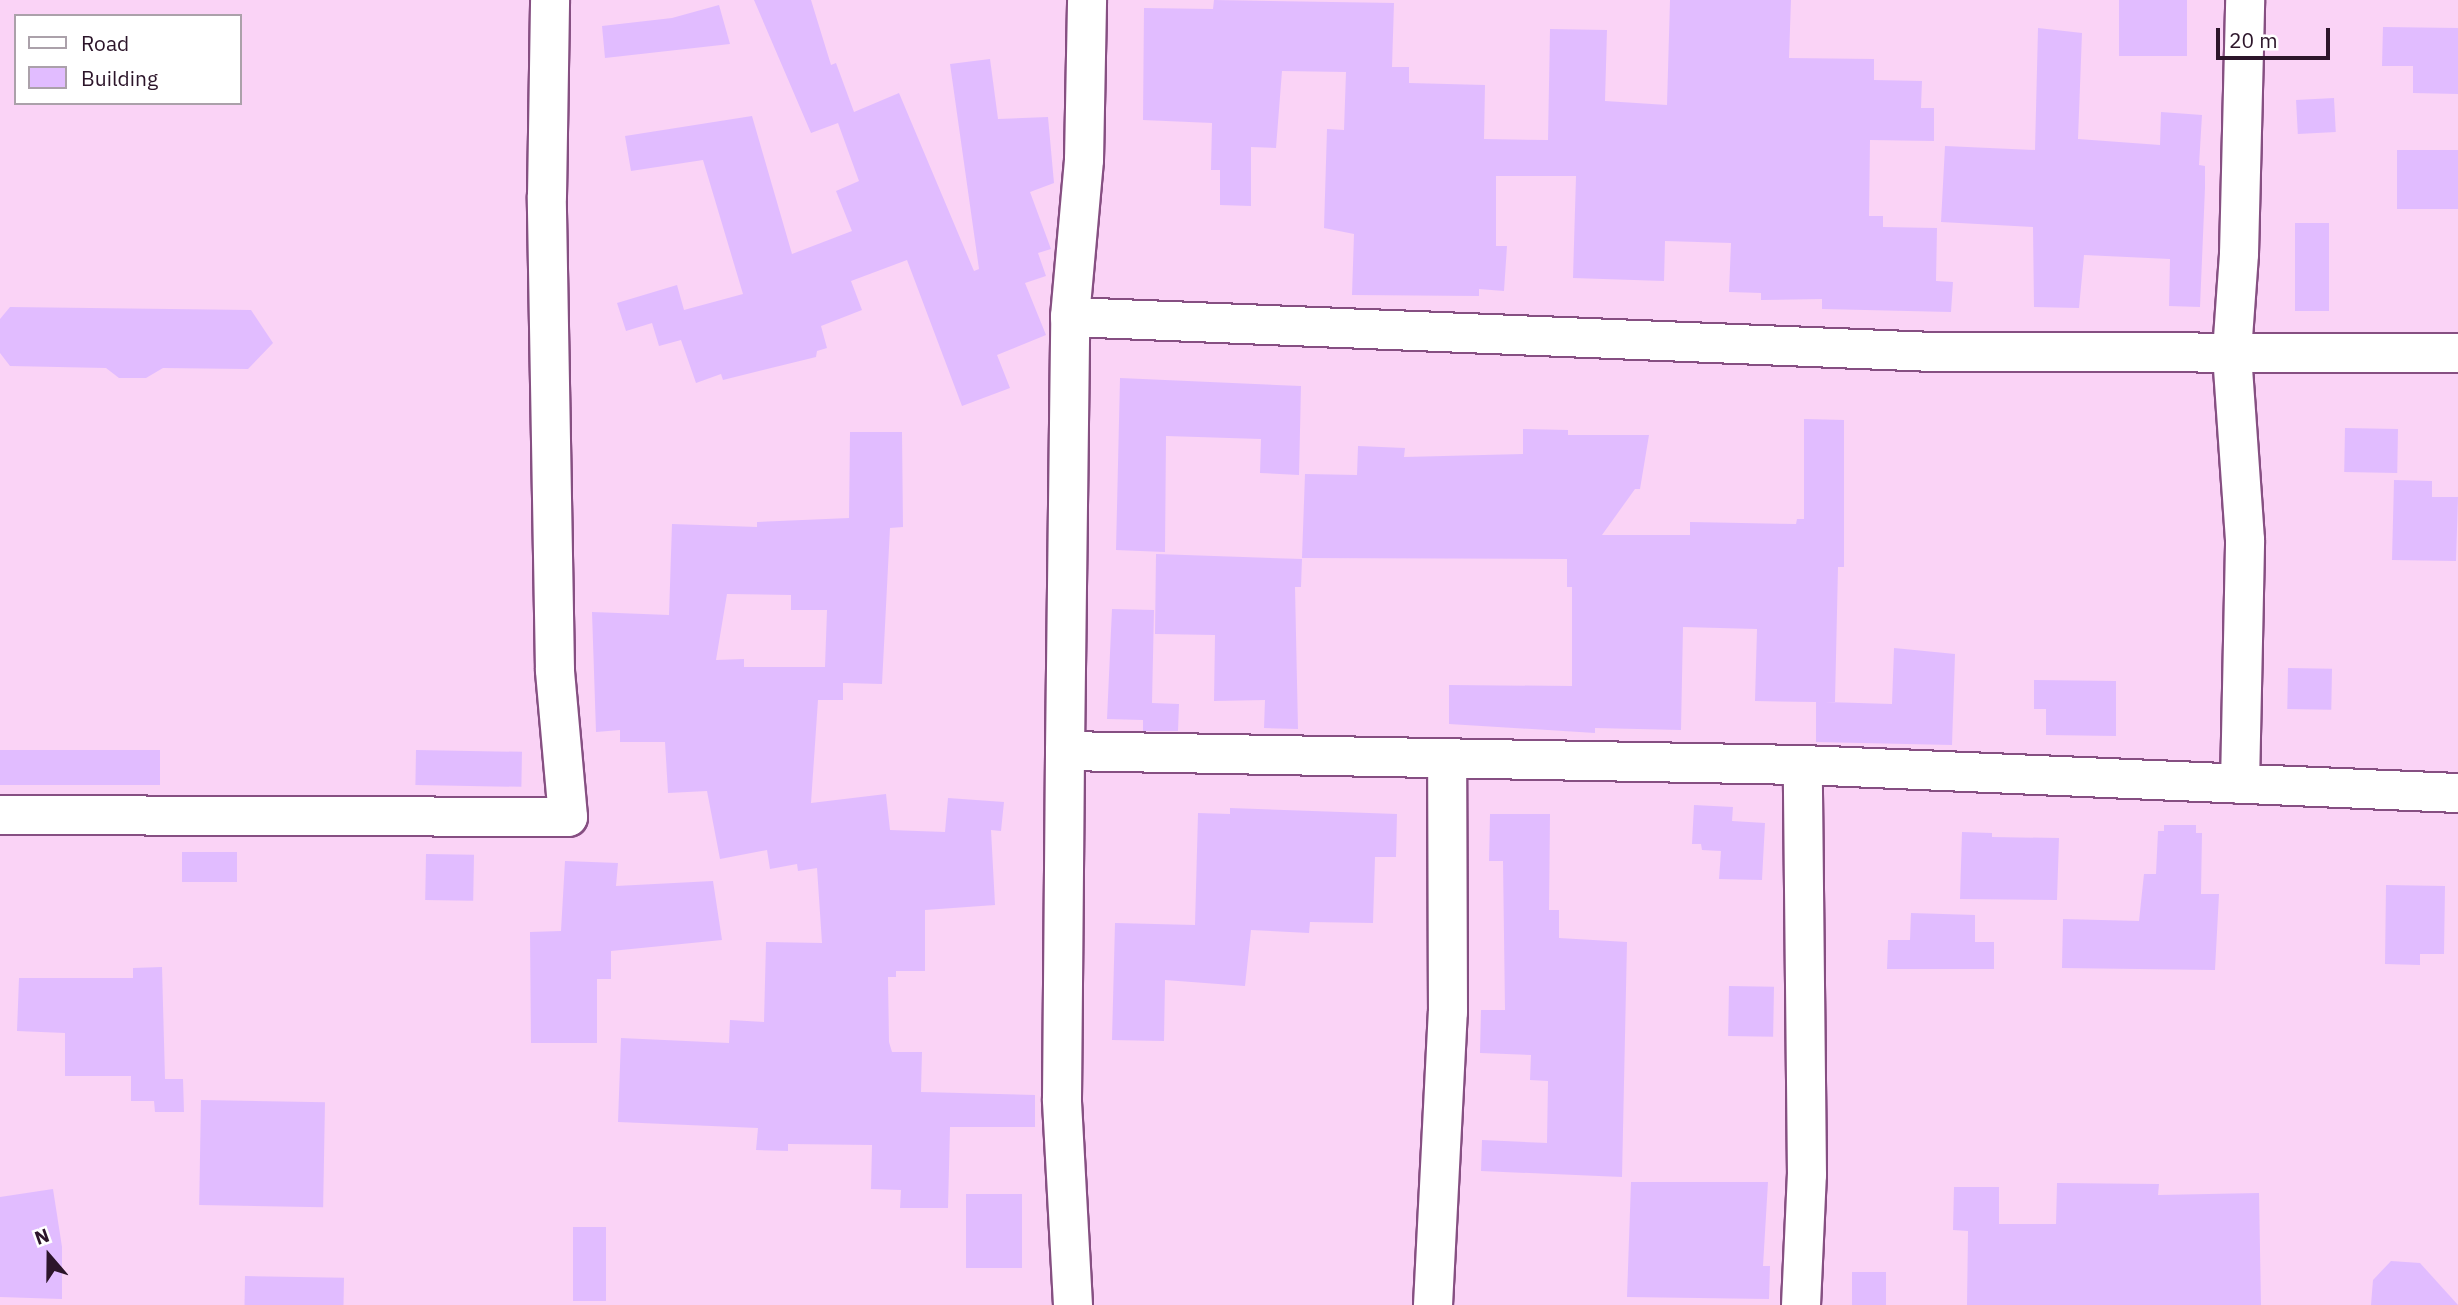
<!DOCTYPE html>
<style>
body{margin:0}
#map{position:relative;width:2458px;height:1305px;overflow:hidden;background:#fad3f6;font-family:"IBM Plex Sans",sans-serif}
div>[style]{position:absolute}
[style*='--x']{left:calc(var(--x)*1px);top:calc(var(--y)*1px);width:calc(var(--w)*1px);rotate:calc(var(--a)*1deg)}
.building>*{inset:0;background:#e1bcff;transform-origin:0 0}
.roads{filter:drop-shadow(2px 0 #864f82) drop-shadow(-2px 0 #864f82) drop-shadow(0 2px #864f82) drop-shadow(0 -2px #864f82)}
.minor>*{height:38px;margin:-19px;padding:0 19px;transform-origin:19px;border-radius:19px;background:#fff}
span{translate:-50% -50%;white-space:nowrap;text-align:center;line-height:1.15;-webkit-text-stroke:5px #fff;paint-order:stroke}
.legend{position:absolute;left:14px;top:14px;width:228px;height:91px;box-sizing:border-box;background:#fff;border:2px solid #aba1aa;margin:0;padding:9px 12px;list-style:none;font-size:21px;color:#2c152a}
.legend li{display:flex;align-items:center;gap:14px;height:35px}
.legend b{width:35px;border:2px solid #aba1aa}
.north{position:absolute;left:14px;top:1221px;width:70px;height:70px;-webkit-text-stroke:5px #fff;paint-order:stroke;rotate:340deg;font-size:19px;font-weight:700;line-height:28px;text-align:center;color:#2c152a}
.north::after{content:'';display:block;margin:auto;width:24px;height:32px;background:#2c152a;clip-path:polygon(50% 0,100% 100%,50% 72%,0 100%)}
.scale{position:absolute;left:2216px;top:28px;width:114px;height:32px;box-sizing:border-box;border:4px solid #2c152a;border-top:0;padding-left:9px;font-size:21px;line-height:24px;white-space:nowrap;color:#2c152a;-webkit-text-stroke:5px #fff;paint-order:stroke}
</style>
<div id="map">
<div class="building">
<i style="clip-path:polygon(754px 0,811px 0,831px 65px,836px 63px,854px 112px,899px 93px,974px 271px,979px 269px,950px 64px,990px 59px,998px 119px,1048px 117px,1054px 183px,1030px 192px,1051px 249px,1038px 253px,1046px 276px,1025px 283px,1046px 335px,997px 355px,1010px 388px,962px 406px,907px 260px,851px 281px,862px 310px,821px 326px,827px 348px,817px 351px,816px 357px,723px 380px,721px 374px,696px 383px,681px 340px,659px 346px,652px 323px,626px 331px,617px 303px,677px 285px,684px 310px,743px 294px,703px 160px,631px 171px,625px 136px,752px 116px,792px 254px,852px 231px,836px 191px,859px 181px,838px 123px,811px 133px)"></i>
<i style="clip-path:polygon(1214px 0,1394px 3px,1392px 67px,1409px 67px,1409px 83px,1485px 85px,1484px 139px,1548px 140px,1550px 29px,1607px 30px,1605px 101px,1667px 105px,1670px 0,1791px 0,1789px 58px,1874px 59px,1874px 80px,1922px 81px,1921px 108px,1934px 108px,1934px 141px,1870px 140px,1869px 216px,1883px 216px,1883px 227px,1937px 228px,1936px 281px,1953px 282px,1951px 312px,1822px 309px,1822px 299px,1761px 300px,1761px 293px,1729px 292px,1731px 243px,1665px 241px,1664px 281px,1573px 278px,1576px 176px,1496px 176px,1496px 246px,1507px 246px,1504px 291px,1479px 289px,1479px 296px,1352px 295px,1354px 234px,1324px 228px,1327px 129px,1344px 130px,1346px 72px,1282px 71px,1276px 148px,1251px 147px,1251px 206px,1220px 205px,1220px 170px,1211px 170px,1212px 123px,1143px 120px,1144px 8px,1213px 9px)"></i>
<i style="left:2119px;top:0;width:68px;height:56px"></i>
<i style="clip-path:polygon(719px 5px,730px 44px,605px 58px,602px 26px,672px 18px)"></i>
<i style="clip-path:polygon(2383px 27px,2458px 28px,2458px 94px,2413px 93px,2413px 66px,2382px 66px)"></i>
<i style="clip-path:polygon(2038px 28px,2082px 33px,2078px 139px,2160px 145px,2161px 112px,2202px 115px,2199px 165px,2205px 166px,2205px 188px,2200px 307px,2169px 306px,2170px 259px,2084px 255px,2079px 308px,2034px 307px,2033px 227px,1941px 222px,1945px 146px,2035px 150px)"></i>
<i style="left:2334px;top:98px;width:34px;height:38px;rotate:87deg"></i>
<i style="left:2397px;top:150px;width:61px;height:59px"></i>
<i style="left:2295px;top:223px;width:34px;height:88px"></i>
<i style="clip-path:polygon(10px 307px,251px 310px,273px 343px,248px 369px,163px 368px,146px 378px,119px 378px,106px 368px,10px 366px,0 353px,0 319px)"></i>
<i style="clip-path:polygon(1120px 378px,1301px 386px,1299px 475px,1260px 473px,1261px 439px,1166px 436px,1165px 552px,1116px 550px)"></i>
<i style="clip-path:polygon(1804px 419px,1844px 420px,1844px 567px,1838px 567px,1835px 702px,1825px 702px,1892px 704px,1894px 648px,1955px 654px,1952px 745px,1816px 742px,1816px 702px,1755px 701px,1757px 629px,1683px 627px,1681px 730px,1595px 728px,1595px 733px,1449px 724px,1449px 685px,1572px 686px,1572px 587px,1567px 587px,1567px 559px,1302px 558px,1305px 474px,1357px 475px,1358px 446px,1405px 448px,1404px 457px,1523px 454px,1523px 429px,1568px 430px,1568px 435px,1649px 435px,1640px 489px,1635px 489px,1602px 535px,1690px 535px,1690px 522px,1796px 524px,1797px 519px,1804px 519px)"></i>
<i style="left:2345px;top:428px;width:53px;height:44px;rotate:1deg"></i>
<i style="clip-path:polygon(evenodd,850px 432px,902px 432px,903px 527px,890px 528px,882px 684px,843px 683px,843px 700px,818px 700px,811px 803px,886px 794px,890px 830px,945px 832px,948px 798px,1004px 802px,1001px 831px,991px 830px,995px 905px,925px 910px,925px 971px,896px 971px,896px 977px,888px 977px,889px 1042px,892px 1052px,922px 1052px,921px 1092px,1035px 1095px,1035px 1127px,950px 1127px,948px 1208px,900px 1208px,901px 1190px,871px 1189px,872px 1145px,788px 1144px,788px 1151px,756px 1150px,758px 1128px,618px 1122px,621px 1038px,729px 1043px,730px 1020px,764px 1022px,766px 942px,822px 943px,817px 868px,798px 871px,797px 864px,770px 869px,767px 850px,720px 859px,707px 791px,668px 793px,665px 742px,620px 742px,620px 730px,596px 732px,592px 612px,669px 615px,672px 524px,757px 527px,757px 522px,849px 518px,850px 432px,727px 594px,791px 595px,791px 610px,827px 610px,825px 667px,744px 667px,744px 659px,716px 660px,727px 594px)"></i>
<i style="clip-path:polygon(2394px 480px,2432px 481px,2432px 497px,2458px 497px,2456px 561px,2392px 560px)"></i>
<i style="clip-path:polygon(1156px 554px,1302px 559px,1301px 587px,1295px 587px,1298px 729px,1264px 728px,1265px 700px,1214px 701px,1215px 635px,1155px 634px)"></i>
<i style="clip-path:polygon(1112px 609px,1154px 610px,1152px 703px,1179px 704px,1178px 731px,1143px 731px,1143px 720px,1107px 719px)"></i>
<i style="left:2288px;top:668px;width:44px;height:41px;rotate:1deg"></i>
<i style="clip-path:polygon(2034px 680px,2116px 681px,2116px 736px,2046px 735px,2046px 709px,2034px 709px)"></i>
<i style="left:0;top:750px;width:160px;height:35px"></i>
<i style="left:416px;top:750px;width:106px;height:35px;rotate:1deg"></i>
<i style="clip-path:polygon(1694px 805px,1733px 807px,1732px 821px,1765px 823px,1762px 880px,1719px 879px,1721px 851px,1702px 850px,1701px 844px,1692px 844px)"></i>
<i style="clip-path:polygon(1230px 808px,1397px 814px,1396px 857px,1375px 857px,1373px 923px,1310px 922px,1309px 933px,1251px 930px,1245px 986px,1165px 980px,1164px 1041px,1112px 1040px,1115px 923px,1195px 925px,1198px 813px,1230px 814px)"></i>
<i style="clip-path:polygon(1490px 814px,1550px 814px,1549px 910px,1559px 910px,1559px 938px,1627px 942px,1622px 1177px,1481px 1171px,1482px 1140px,1547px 1143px,1548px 1081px,1530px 1080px,1531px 1055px,1480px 1053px,1481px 1010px,1505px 1010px,1503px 861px,1489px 861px)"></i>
<i style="clip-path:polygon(2164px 825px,2196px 825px,2196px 833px,2202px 833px,2201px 894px,2219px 894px,2215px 970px,2062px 968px,2063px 919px,2139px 921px,2144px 874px,2156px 874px,2158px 831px,2164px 831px)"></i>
<i style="clip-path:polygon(1962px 832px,1992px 833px,1992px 837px,2059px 838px,2057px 900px,1960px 899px)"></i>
<i style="left:182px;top:852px;width:55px;height:30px"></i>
<i style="left:426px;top:854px;width:48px;height:46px;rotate:1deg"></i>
<i style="clip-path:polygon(565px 861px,618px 863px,616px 886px,713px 881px,722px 940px,611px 951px,611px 979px,597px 979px,597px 1043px,531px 1043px,530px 932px,561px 931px)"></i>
<i style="clip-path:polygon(2386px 885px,2445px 886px,2444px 954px,2420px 954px,2420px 965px,2385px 964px)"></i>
<i style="clip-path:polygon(1911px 913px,1975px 915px,1975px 942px,1994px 942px,1994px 969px,1887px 969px,1888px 940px,1910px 940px)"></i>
<i style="clip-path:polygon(162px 967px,165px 1079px,183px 1079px,184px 1112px,155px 1112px,154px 1101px,131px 1101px,131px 1076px,65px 1076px,65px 1033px,17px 1031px,19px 978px,133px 978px,133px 968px)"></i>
<i style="left:1729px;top:986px;width:45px;height:50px;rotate:1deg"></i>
<i style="left:201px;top:1100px;width:124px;height:105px;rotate:1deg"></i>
<i style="clip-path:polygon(1631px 1182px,1768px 1182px,1763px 1266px,1770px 1266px,1769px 1299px,1627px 1297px)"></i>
<i style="clip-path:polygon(2057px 1183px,2159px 1184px,2158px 1195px,2259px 1193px,2261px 1305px,1967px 1305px,1968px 1231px,1953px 1230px,1954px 1187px,1999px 1187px,1999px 1224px,2056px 1224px)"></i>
<i style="clip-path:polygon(53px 1189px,62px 1247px,62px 1299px,0 1297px,0 1197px)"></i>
<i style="left:966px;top:1194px;width:56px;height:74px"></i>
<i style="left:573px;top:1227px;width:33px;height:74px"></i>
<i style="clip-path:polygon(2391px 1261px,2420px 1263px,2458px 1305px,2371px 1305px,2373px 1280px)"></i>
<i style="left:1852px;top:1272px;width:34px;height:33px"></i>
<i style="left:245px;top:1276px;width:99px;height:29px;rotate:1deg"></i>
</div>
<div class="roads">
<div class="minor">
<i style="--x:1070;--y:317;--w:864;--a:2.32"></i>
<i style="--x:1933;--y:352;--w:525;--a:0.11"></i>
<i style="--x:1065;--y:751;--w:738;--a:1.09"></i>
<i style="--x:1803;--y:765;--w:656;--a:2.45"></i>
<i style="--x:2240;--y:784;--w:244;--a:-88.8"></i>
<i style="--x:2245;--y:540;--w:188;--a:-94"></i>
<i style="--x:2232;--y:352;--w:98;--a:-85.9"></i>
<i style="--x:2239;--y:254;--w:254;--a:-88.6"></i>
<i style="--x:0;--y:815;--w:568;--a:0.2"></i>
<i style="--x:568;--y:817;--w:148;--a:-95.1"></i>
<i style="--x:555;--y:670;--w:474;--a:-91"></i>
<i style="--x:547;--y:196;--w:196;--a:-89.1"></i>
<i style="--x:1073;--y:1305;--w:206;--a:-93.1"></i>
<i style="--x:1062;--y:1099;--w:348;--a:-89.5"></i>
<i style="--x:1065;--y:751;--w:434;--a:-89.3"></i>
<i style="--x:1070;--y:317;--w:158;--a:-84.9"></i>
<i style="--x:1084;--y:160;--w:160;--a:-88.9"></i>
<i style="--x:1433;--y:1305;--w:293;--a:-87.1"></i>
<i style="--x:1448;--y:1012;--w:253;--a:-90.2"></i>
<i style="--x:1801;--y:1305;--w:130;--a:-87.4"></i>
<i style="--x:1807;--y:1175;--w:410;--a:-90.6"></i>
</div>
</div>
<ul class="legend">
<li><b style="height:9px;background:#fff"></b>Road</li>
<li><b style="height:19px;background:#e1bcff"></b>Building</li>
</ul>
<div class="north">N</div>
<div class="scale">20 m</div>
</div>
